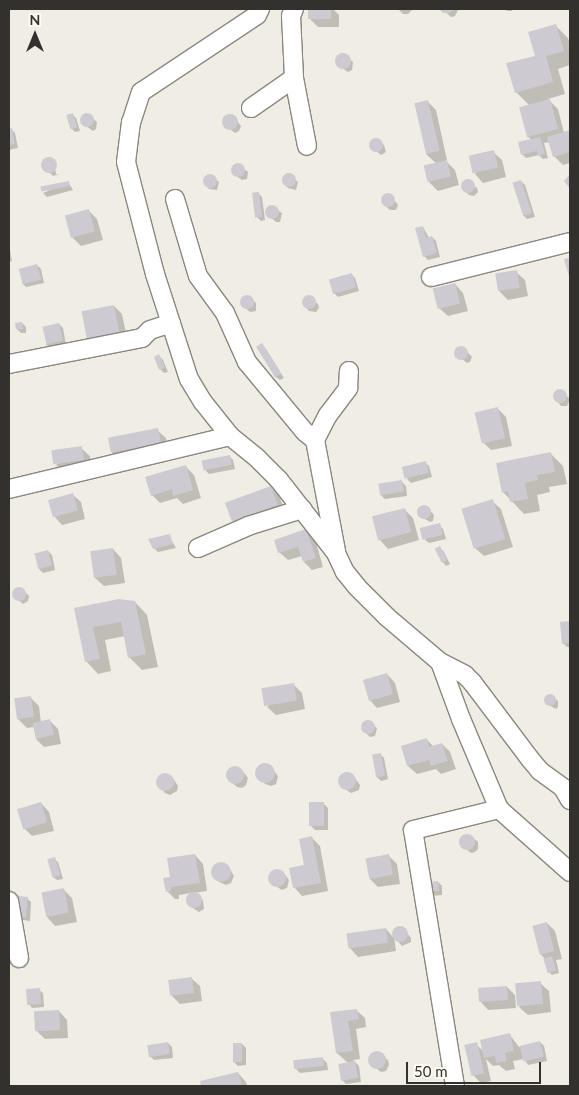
<!DOCTYPE html>
<style>
body{margin:0}
#map{position:relative;width:579px;height:1095px;overflow:hidden;background:#f0ede5;font-family:Lato,sans-serif}
div>[style]{position:absolute}
[style*='--x']{left:calc(var(--x)*1px);top:calc(var(--y)*1px);width:calc(var(--w)*1px);rotate:calc(var(--a)*1deg)}
.shadow>*{inset:0;background:#0003}
.building>*{inset:0;background:#cdcad2;transform-origin:0 0}
.round{border-radius:50%}
.roads{filter:drop-shadow(1px 0 #8a8780) drop-shadow(-1px 0 #8a8780) drop-shadow(0 1px #8a8780) drop-shadow(0 -1px #8a8780)}
.minor>*{height:18px;margin:-9px;padding:0 9px;transform-origin:9px;border-radius:9px;background:#fff}
span{translate:-50% -50%;white-space:nowrap;text-align:center;line-height:1.15;-webkit-text-stroke:4px #fdfaf2;paint-order:stroke}
.frame{position:absolute;inset:0;border:10px solid #32312e;pointer-events:none}
.north{position:absolute;left:10px;top:10px;width:50px;height:50px;-webkit-text-stroke:4px #fdfaf2;paint-order:stroke;rotate:0deg;font-size:14px;font-weight:700;line-height:20px;text-align:center;color:#32312e}
.north::after{content:'';display:block;margin:auto;width:18px;height:22px;background:#32312e;clip-path:polygon(50% 0,100% 100%,50% 72%,0 100%)}
.scale{position:absolute;left:406px;top:1062px;width:135px;height:22px;box-sizing:border-box;border:2px solid #32312e;border-top:0;padding-left:6px;font-size:15px;line-height:18px;white-space:nowrap;color:#32312e;-webkit-text-stroke:4px #fdfaf2;paint-order:stroke}
</style>
<div id="map">
<div class="shadow">
<i style="clip-path:polygon(310px 9px,333px 9px,339px 15px,339px 27px,318px 27px,310px 19px)"></i>
<i style="clip-path:polygon(398px 9px,413px 9px,408px 14px,403px 14px)"></i>
<i style="clip-path:polygon(442px 9px,458px 9px,458px 10px,455px 16px,451px 17px)"></i>
<i style="clip-path:polygon(505px 9px,512px 9px,512px 11px,507px 11px)"></i>
<i style="clip-path:polygon(556px 26px,568px 38px,570px 44px,570px 65px,558px 69px,565px 94px,548px 99px,558px 109px,564px 133px,570px 132px,570px 163px,563px 165px,554px 156px,550px 142px,544px 143px,548px 158px,543px 159px,539px 155px,526px 158px,522px 154px,532px 140px,528px 137px,521px 108px,530px 106px,516px 92px)"></i>
<i style="clip-path:polygon(343px 54px,353px 62px,352px 70px,348px 72px,338px 65px,337px 59px)"></i>
<i style="clip-path:polygon(428px 102px,436px 110px,447px 160px,445px 160px,455px 170px,459px 185px,438px 191px,429px 182px,437px 164px,426px 154px)"></i>
<i style="clip-path:polygon(72px 114px,76px 118px,80px 131px,75px 132px,71px 128px)"></i>
<i style="clip-path:polygon(88px 114px,97px 122px,96px 129px,93px 131px,83px 124px,82px 118px)"></i>
<i style="clip-path:polygon(232px 115px,241px 126px,239px 131px,235px 133px,224px 125px,224px 120px,226px 117px)"></i>
<i style="clip-path:polygon(11px 129px,15px 133px,18px 148px,9px 150px,9px 130px)"></i>
<i style="clip-path:polygon(374px 139px,384px 145px,386px 152px,381px 155px,371px 147px)"></i>
<i style="clip-path:polygon(493px 152px,502px 160px,506px 177px,483px 183px,475px 174px)"></i>
<i style="clip-path:polygon(51px 158px,54px 161px,56px 174px,59px 174px,53px 176px,42px 165px,45px 159px)"></i>
<i style="clip-path:polygon(238px 164px,248px 172px,247px 179px,242px 180px,234px 174px,232px 170px)"></i>
<i style="clip-path:polygon(210px 175px,219px 182px,217px 190px,209px 189px,205px 184px,204px 181px,206px 176px)"></i>
<i style="clip-path:polygon(285px 175px,289px 175px,298px 182px,296px 190px,288px 188px,284px 184px,283px 180px)"></i>
<i style="clip-path:polygon(466px 181px,477px 188px,478px 192px,474px 196px,469px 195px,462px 188px,462px 184px)"></i>
<i style="clip-path:polygon(521px 181px,525px 185px,535px 217px,527px 219px,523px 215px)"></i>
<i style="clip-path:polygon(68px 182px,73px 190px,47px 197px,43px 193px)"></i>
<i style="clip-path:polygon(258px 193px,262px 197px,265px 220px,261px 221px,257px 217px)"></i>
<i style="clip-path:polygon(389px 194px,398px 205px,396px 210px,390px 210px,382px 203px,384px 196px)"></i>
<i style="clip-path:polygon(271px 206px,282px 213px,280px 222px,276px 222px,267px 214px)"></i>
<i style="clip-path:polygon(89px 211px,97px 219px,103px 240px,81px 246px,72px 237px)"></i>
<i style="clip-path:polygon(423px 227px,429px 238px,432px 237px,436px 241px,440px 257px,428px 260px,424px 256px)"></i>
<i style="clip-path:polygon(9px 245px,12px 261px,9px 262px)"></i>
<i style="clip-path:polygon(37px 265px,41px 269px,44px 283px,26px 287px,22px 283px)"></i>
<i style="clip-path:polygon(516px 272px,525px 280px,528px 296px,508px 300px,500px 292px,496px 275px)"></i>
<i style="clip-path:polygon(351px 274px,355px 278px,359px 291px,338px 297px,334px 293px)"></i>
<i style="clip-path:polygon(455px 284px,463px 293px,468px 311px,448px 316px,439px 308px)"></i>
<i style="clip-path:polygon(247px 296px,256px 303px,256px 311px,250px 312px,243px 306px,241px 300px)"></i>
<i style="clip-path:polygon(309px 297px,318px 304px,319px 308px,316px 312px,309px 311px,305px 306px,303px 301px)"></i>
<i style="clip-path:polygon(114px 306px,122px 314px,128px 343px,98px 348px)"></i>
<i style="clip-path:polygon(22px 323px,26px 327px,26px 333px,21px 333px,17px 329px)"></i>
<i style="clip-path:polygon(59px 324px,63px 328px,66px 345px,50px 348px,46px 344px)"></i>
<i style="clip-path:polygon(258px 348px,266px 349px,284px 378px,280px 380px,276px 377px)"></i>
<i style="clip-path:polygon(461px 348px,464px 348px,472px 357px,470px 362px,467px 363px,456px 354px,456px 351px)"></i>
<i style="clip-path:polygon(159px 356px,163px 360px,168px 372px,164px 373px,160px 369px)"></i>
<i style="clip-path:polygon(558px 391px,561px 391px,570px 399px,567px 406px,561px 406px,555px 398px)"></i>
<i style="clip-path:polygon(498px 409px,506px 417px,512px 446px,491px 450px,483px 442px)"></i>
<i style="clip-path:polygon(157px 430px,166px 438px,168px 451px,121px 461px,112px 453px,110px 439px)"></i>
<i style="clip-path:polygon(81px 448px,90px 456px,92px 468px,65px 473px,56px 465px)"></i>
<i style="clip-path:polygon(551px 454px,563px 466px,567px 484px,549px 487px,550px 492px,537px 495px,540px 511px,524px 514px,503px 492px)"></i>
<i style="clip-path:polygon(229px 456px,233px 460px,235px 469px,209px 474px,205px 470px)"></i>
<i style="clip-path:polygon(425px 463px,429px 466px,432px 477px,411px 483px,407px 479px)"></i>
<i style="clip-path:polygon(185px 466px,194px 475px,201px 498px,183px 504px,177px 498px,160px 503px,152px 495px)"></i>
<i style="clip-path:polygon(402px 482px,406px 486px,407px 496px,385px 499px,381px 495px)"></i>
<i style="clip-path:polygon(271px 487px,279px 496px,286px 513px,241px 528px,233px 520px)"></i>
<i style="clip-path:polygon(72px 494px,81px 502px,85px 519px,62px 525px,54px 516px)"></i>
<i style="clip-path:polygon(492px 501px,501px 509px,513px 547px,484px 556px,475px 548px)"></i>
<i style="clip-path:polygon(422px 506px,426px 506px,434px 515px,433px 521px,430px 522px,418px 515px,419px 508px)"></i>
<i style="clip-path:polygon(404px 509px,413px 518px,419px 540px,388px 549px,380px 540px)"></i>
<i style="clip-path:polygon(439px 525px,443px 529px,446px 539px,429px 543px,425px 540px)"></i>
<i style="clip-path:polygon(306px 531px,315px 539px,323px 567px,312px 570px,304px 562px,302px 556px,288px 560px,279px 552px)"></i>
<i style="clip-path:polygon(169px 536px,176px 548px,158px 552px,154px 548px)"></i>
<i style="clip-path:polygon(440px 548px,444px 552px,450px 564px,446px 566px,443px 562px)"></i>
<i style="clip-path:polygon(113px 549px,121px 558px,125px 583px,104px 586px,95px 578px)"></i>
<i style="clip-path:polygon(48px 551px,52px 555px,55px 570px,43px 573px,39px 569px)"></i>
<i style="clip-path:polygon(22px 589px,29px 596px,28px 601px,23px 604px,16px 598px,14px 593px,15px 590px)"></i>
<i style="clip-path:polygon(135px 602px,147px 615px,158px 667px,142px 670px,129px 657px,125px 636px,105px 640px,111px 671px,98px 674px,86px 661px,75px 609px)"></i>
<i style="clip-path:polygon(570px 622px,570px 647px,567px 647px,563px 643px,561px 623px)"></i>
<i style="clip-path:polygon(387px 674px,395px 683px,400px 702px,377px 708px,369px 699px)"></i>
<i style="clip-path:polygon(293px 684px,302px 693px,305px 709px,276px 715px,267px 707px)"></i>
<i style="clip-path:polygon(551px 695px,558px 701px,558px 707px,556px 709px,547px 704px,547px 697px)"></i>
<i style="clip-path:polygon(30px 697px,39px 706px,41px 723px,50px 721px,58px 729px,61px 744px,44px 747px,36px 739px,34px 727px,27px 728px,18px 719px)"></i>
<i style="clip-path:polygon(368px 722px,377px 728px,375px 736px,370px 737px,363px 730px,364px 723px)"></i>
<i style="clip-path:polygon(426px 739px,434px 747px,442px 744px,450px 752px,456px 769px,441px 774px,436px 769px,417px 774px,408px 766px,402px 747px)"></i>
<i style="clip-path:polygon(380px 754px,384px 758px,388px 779px,381px 781px,377px 777px)"></i>
<i style="clip-path:polygon(263px 764px,269px 765px,278px 776px,276px 784px,271px 786px,265px 784px,257px 775px,259px 767px)"></i>
<i style="clip-path:polygon(233px 768px,241px 769px,248px 778px,246px 785px,242px 788px,237px 787px,228px 779px,228px 774px)"></i>
<i style="clip-path:polygon(346px 772px,351px 773px,360px 785px,359px 790px,351px 793px,342px 787px,339px 780px,341px 775px)"></i>
<i style="clip-path:polygon(164px 775px,172px 777px,178px 786px,177px 791px,170px 795px,165px 793px,158px 784px,160px 777px)"></i>
<i style="clip-path:polygon(41px 803px,49px 812px,54px 831px,32px 836px,24px 828px)"></i>
<i style="clip-path:polygon(324px 804px,328px 808px,328px 830px,315px 830px,311px 826px)"></i>
<i style="clip-path:polygon(470px 835px,478px 842px,478px 849px,475px 852px,471px 853px,461px 845px,463px 836px)"></i>
<i style="clip-path:polygon(312px 838px,320px 846px,328px 891px,302px 896px,294px 887px,306px 866px)"></i>
<i style="clip-path:polygon(195px 855px,203px 864px,207px 891px,194px 893px,203px 900px,204px 909px,199px 912px,188px 905px,187px 900px,191px 893px,179px 895px,179px 899px,175px 899px,167px 891px,171px 878px)"></i>
<i style="clip-path:polygon(388px 855px,397px 864px,400px 884px,378px 887px,370px 879px)"></i>
<i style="clip-path:polygon(54px 859px,58px 862px,63px 879px,57px 880px,53px 877px)"></i>
<i style="clip-path:polygon(222px 864px,231px 871px,234px 876px,231px 883px,226px 885px,219px 882px,212px 872px,214px 867px)"></i>
<i style="clip-path:polygon(274px 870px,282px 871px,286px 876px,289px 880px,287px 888px,282px 890px,271px 883px,270px 873px)"></i>
<i style="clip-path:polygon(438px 882px,442px 886px,442px 895px,432px 896px,428px 892px)"></i>
<i style="clip-path:polygon(63px 889px,72px 898px,77px 922px,55px 926px,47px 917px)"></i>
<i style="clip-path:polygon(27px 898px,31px 902px,30px 921px,23px 920px,19px 917px)"></i>
<i style="clip-path:polygon(547px 923px,555px 931px,562px 959px,556px 960px,559px 973px,552px 975px,548px 971px,544px 958px,540px 953px)"></i>
<i style="clip-path:polygon(397px 928px,404px 929px,411px 938px,411px 942px,402px 946px,394px 937px,396px 951px,358px 957px,350px 948px,386px 929px,393px 937px,394px 930px)"></i>
<i style="clip-path:polygon(191px 978px,200px 986px,202px 1001px,180px 1004px,172px 996px)"></i>
<i style="clip-path:polygon(540px 983px,549px 991px,551px 1012px,528px 1015px,519px 1007px)"></i>
<i style="clip-path:polygon(507px 987px,515px 995px,516px 1008px,488px 1010px,480px 1001px)"></i>
<i style="clip-path:polygon(39px 990px,43px 993px,44px 1007px,32px 1008px,29px 1004px)"></i>
<i style="clip-path:polygon(356px 1010px,365px 1018px,366px 1027px,356px 1029px,360px 1059px,353px 1060px,359px 1066px,361px 1082px,346px 1084px,342px 1080px,348px 1063px,337px 1053px,332px 1014px)"></i>
<i style="clip-path:polygon(59px 1011px,67px 1020px,68px 1038px,45px 1039px,36px 1030px)"></i>
<i style="clip-path:polygon(510px 1035px,519px 1047px,540px 1042px,544px 1046px,547px 1061px,528px 1065px,524px 1059px,513px 1061px,515px 1069px,506px 1071px,499px 1065px,493px 1066px,486px 1059px,491px 1081px,481px 1083px,473px 1075px,476px 1044px,483px 1051px)"></i>
<i style="clip-path:polygon(168px 1043px,172px 1047px,173px 1058px,154px 1060px,150px 1056px)"></i>
<i style="clip-path:polygon(242px 1044px,246px 1048px,246px 1065px,238px 1066px,234px 1062px)"></i>
<i style="clip-path:polygon(377px 1053px,388px 1060px,389px 1065px,386px 1071px,381px 1072px,371px 1064px,370px 1059px)"></i>
<i style="clip-path:polygon(323px 1059px,327px 1063px,328px 1070px,300px 1073px,296px 1069px)"></i>
<i style="clip-path:polygon(238px 1073px,246px 1082px,247px 1086px,203px 1086px,202px 1082px)"></i>
</div>
<div class="building">
<i style="left:308px;top:9px;width:23px;height:10px"></i>
<i style="clip-path:polygon(439px 9px,454px 9px,449px 13px,443px 13px)"></i>
<i style="clip-path:polygon(556px 24px,564px 51px,546px 56px,553px 82px,515px 93px,506px 63px,535px 56px,528px 32px)"></i>
<i class="round" style="left:335px;top:53px;width:16px;height:16px"></i>
<i style="left:550px;top:99px;width:31px;height:32px;rotate:75deg"></i>
<i style="left:428px;top:100px;width:52px;height:14px;rotate:77deg"></i>
<i class="round" style="left:80px;top:113px;width:14px;height:14px"></i>
<i style="left:73px;top:113px;width:15px;height:7px;rotate:74deg"></i>
<i class="round" style="left:222px;top:114px;width:16px;height:16px"></i>
<i style="clip-path:polygon(12px 128px,15px 144px,9px 145px,9px 129px)"></i>
<i style="clip-path:polygon(570px 130px,570px 152px,553px 157px,547px 137px)"></i>
<i style="clip-path:polygon(540px 137px,545px 154px,538px 156px,537px 151px,521px 155px,518px 142px)"></i>
<i class="round" style="left:369px;top:138px;width:14px;height:14px"></i>
<i style="left:494px;top:150px;width:18px;height:26px;rotate:77deg"></i>
<i class="round" style="left:41px;top:157px;width:16px;height:16px"></i>
<i style="left:447px;top:160px;width:17px;height:24px;rotate:77deg"></i>
<i class="round" style="left:231px;top:163px;width:14px;height:14px"></i>
<i class="round" style="left:282px;top:173px;width:14px;height:14px"></i>
<i class="round" style="left:203px;top:174px;width:14px;height:14px"></i>
<i style="clip-path:polygon(570px 174px,570px 189px,564px 181px)"></i>
<i class="round" style="left:461px;top:179px;width:14px;height:14px"></i>
<i style="left:521px;top:180px;width:35px;height:9px;rotate:72deg"></i>
<i style="left:69px;top:181px;width:5px;height:29px;rotate:79deg"></i>
<i style="left:259px;top:192px;width:25px;height:7px;rotate:83deg"></i>
<i class="round" style="left:381px;top:193px;width:14px;height:14px"></i>
<i class="round" style="left:265px;top:205px;width:14px;height:14px"></i>
<i style="left:89px;top:209px;width:23px;height:25px;rotate:75deg"></i>
<i style="clip-path:polygon(423px 226px,426px 238px,432px 236px,437px 253px,423px 257px,415px 228px)"></i>
<i style="clip-path:polygon(570px 258px,570px 280px,564px 259px)"></i>
<i style="left:37px;top:264px;width:16px;height:19px;rotate:75deg"></i>
<i style="left:517px;top:270px;width:18px;height:22px;rotate:81deg"></i>
<i style="left:352px;top:273px;width:15px;height:24px;rotate:74deg"></i>
<i style="left:455px;top:283px;width:21px;height:23px;rotate:76deg"></i>
<i class="round" style="left:240px;top:295px;width:14px;height:14px"></i>
<i class="round" style="left:302px;top:295px;width:14px;height:14px"></i>
<i style="left:114px;top:305px;width:31px;height:33px;rotate:79deg"></i>
<i style="clip-path:polygon(22px 322px,23px 329px,16px 329px,15px 323px)"></i>
<i style="left:59px;top:323px;width:18px;height:17px;rotate:77deg"></i>
<i style="left:262px;top:343px;width:36px;height:7px;rotate:58deg"></i>
<i class="round" style="left:454px;top:346px;width:14px;height:14px"></i>
<i style="clip-path:polygon(159px 354px,165px 368px,159px 370px,154px 357px)"></i>
<i class="round" style="left:553px;top:389px;width:14px;height:14px"></i>
<i style="left:498px;top:407px;width:32px;height:24px;rotate:77deg"></i>
<i style="left:158px;top:428px;width:15px;height:51px;rotate:79deg"></i>
<i style="left:82px;top:446px;width:14px;height:31px;rotate:82deg"></i>
<i style="clip-path:polygon(551px 452px,555px 472px,537px 475px,538px 480px,525px 483px,528px 499px,510px 502px,508px 491px,502px 493px,496px 463px)"></i>
<i style="left:230px;top:455px;width:10px;height:29px;rotate:79deg"></i>
<i style="left:426px;top:461px;width:12px;height:25px;rotate:76deg"></i>
<i style="clip-path:polygon(186px 465px,193px 490px,173px 496px,172px 489px,151px 496px,145px 477px)"></i>
<i style="left:402px;top:480px;width:12px;height:24px;rotate:81deg"></i>
<i style="left:271px;top:486px;width:20px;height:49px;rotate:70deg"></i>
<i style="left:73px;top:493px;width:18px;height:26px;rotate:74deg"></i>
<i style="left:493px;top:499px;width:42px;height:33px;rotate:73deg"></i>
<i class="round" style="left:417px;top:505px;width:14px;height:14px"></i>
<i style="left:405px;top:508px;width:25px;height:34px;rotate:76deg"></i>
<i style="left:440px;top:523px;width:12px;height:21px;rotate:76deg"></i>
<i style="clip-path:polygon(306px 529px,316px 558px,303px 562px,298px 547px,278px 553px,274px 540px)"></i>
<i style="clip-path:polygon(170px 534px,173px 544px,153px 549px,148px 539px)"></i>
<i style="left:440px;top:546px;width:16px;height:6px;rotate:63deg"></i>
<i style="left:113px;top:548px;width:27px;height:23px;rotate:82deg"></i>
<i style="left:48px;top:550px;width:16px;height:14px;rotate:76deg"></i>
<i class="round" style="left:12px;top:587px;width:14px;height:14px"></i>
<i style="clip-path:polygon(119px 599px,135px 601px,146px 654px,128px 658px,121px 622px,93px 627px,100px 659px,85px 662px,74px 608px)"></i>
<i style="clip-path:polygon(570px 621px,570px 643px,562px 644px,560px 622px)"></i>
<i style="left:387px;top:673px;width:22px;height:25px;rotate:74deg"></i>
<i style="left:294px;top:683px;width:18px;height:33px;rotate:81deg"></i>
<i class="round" style="left:544px;top:694px;width:12px;height:12px"></i>
<i style="left:31px;top:696px;width:21px;height:17px;rotate:82deg"></i>
<i style="left:50px;top:719px;width:16px;height:18px;rotate:76deg"></i>
<i class="round" style="left:361px;top:720px;width:14px;height:14px"></i>
<i style="clip-path:polygon(427px 738px,429px 747px,442px 743px,448px 761px,431px 766px,429px 760px,407px 766px,401px 746px)"></i>
<i style="left:381px;top:753px;width:23px;height:9px;rotate:80deg"></i>
<i class="round" style="left:255px;top:763px;width:20px;height:20px"></i>
<i class="round" style="left:226px;top:766px;width:18px;height:18px"></i>
<i class="round" style="left:338px;top:772px;width:18px;height:18px"></i>
<i class="round" style="left:156px;top:773px;width:18px;height:18px"></i>
<i style="left:41px;top:802px;width:21px;height:25px;rotate:73deg"></i>
<i style="left:309px;top:802px;width:15px;height:24px"></i>
<i class="round" style="left:459px;top:834px;width:16px;height:16px"></i>
<i style="clip-path:polygon(312px 836px,321px 883px,293px 888px,289px 868px,304px 865px,299px 839px)"></i>
<i style="clip-path:polygon(195px 854px,200px 883px,171px 887px,171px 891px,166px 892px,163px 878px,170px 877px,167px 858px)"></i>
<i style="left:389px;top:854px;width:21px;height:24px;rotate:79deg"></i>
<i style="left:55px;top:857px;width:19px;height:8px;rotate:74deg"></i>
<i class="round" style="left:211px;top:862px;width:20px;height:20px"></i>
<i class="round" style="left:268px;top:869px;width:18px;height:18px"></i>
<i style="left:438px;top:881px;width:10px;height:12px;rotate:84deg"></i>
<i style="left:64px;top:888px;width:25px;height:23px;rotate:79deg"></i>
<i class="round" style="left:186px;top:892px;width:16px;height:16px"></i>
<i style="left:19px;top:896px;width:9px;height:21px;rotate:6deg"></i>
<i style="left:547px;top:922px;width:30px;height:15px;rotate:76deg"></i>
<i class="round" style="left:392px;top:926px;width:16px;height:16px"></i>
<i style="left:386px;top:928px;width:15px;height:40px;rotate:82deg"></i>
<i style="left:552px;top:956px;width:15px;height:9px;rotate:74deg"></i>
<i style="left:192px;top:977px;width:16px;height:24px;rotate:83deg"></i>
<i style="left:541px;top:981px;width:23px;height:26px;rotate:85deg"></i>
<i style="left:507px;top:986px;width:14px;height:29px;rotate:86deg"></i>
<i style="left:40px;top:988px;width:16px;height:14px;rotate:86deg"></i>
<i style="clip-path:polygon(357px 1009px,359px 1019px,348px 1021px,353px 1051px,336px 1053px,330px 1012px)"></i>
<i style="left:59px;top:1010px;width:20px;height:25px;rotate:87deg"></i>
<i style="clip-path:polygon(510px 1033px,514px 1051px,505px 1053px,507px 1061px,496px 1063px,495px 1056px,484px 1058px,480px 1040px)"></i>
<i style="left:540px;top:1041px;width:16px;height:21px;rotate:76deg"></i>
<i style="left:168px;top:1042px;width:12px;height:21px;rotate:81deg"></i>
<i style="left:477px;top:1042px;width:32px;height:13px;rotate:77deg"></i>
<i style="left:233px;top:1043px;width:9px;height:19px"></i>
<i class="round" style="left:368px;top:1051px;width:18px;height:18px"></i>
<i style="left:323px;top:1057px;width:9px;height:30px;rotate:84deg"></i>
<i style="left:355px;top:1061px;width:17px;height:17px;rotate:80deg"></i>
<i style="clip-path:polygon(238px 1072px,242px 1086px,201px 1086px,200px 1081px)"></i>
</div>
<div class="roads">
<div class="minor">
<i style="--x:260;--y:9;--w:7;--a:117"></i>
<i style="--x:257;--y:15;--w:139;--a:146.4"></i>
<i style="--x:141;--y:92;--w:32;--a:108"></i>
<i style="--x:131;--y:122;--w:40;--a:97.1"></i>
<i style="--x:126;--y:162;--w:116;--a:75.5"></i>
<i style="--x:155;--y:274;--w:110;--a:72.1"></i>
<i style="--x:189;--y:379;--w:27;--a:59"></i>
<i style="--x:203;--y:402;--w:43;--a:51.5"></i>
<i style="--x:230;--y:436;--w:35;--a:39"></i>
<i style="--x:257;--y:458;--w:31;--a:45"></i>
<i style="--x:279;--y:480;--w:93;--a:52"></i>
<i style="--x:336;--y:553;--w:21;--a:65"></i>
<i style="--x:345;--y:572;--w:19;--a:51"></i>
<i style="--x:357;--y:587;--w:42;--a:45"></i>
<i style="--x:387;--y:617;--w:70;--a:40.3"></i>
<i style="--x:440;--y:662;--w:61;--a:69.8"></i>
<i style="--x:461;--y:719;--w:98;--a:67.1"></i>
<i style="--x:499;--y:809;--w:95;--a:41.6"></i>
<i style="--x:294;--y:9;--w:8;--a:113"></i>
<i style="--x:291;--y:16;--w:62;--a:87.2"></i>
<i style="--x:294;--y:78;--w:69;--a:79.2"></i>
<i style="--x:251;--y:108;--w:52;--a:-34.9"></i>
<i style="--x:175;--y:199;--w:80;--a:73.4"></i>
<i style="--x:198;--y:276;--w:46;--a:53.9"></i>
<i style="--x:225;--y:313;--w:54;--a:65.8"></i>
<i style="--x:247;--y:362;--w:91;--a:50.4"></i>
<i style="--x:305;--y:432;--w:13;--a:39"></i>
<i style="--x:431;--y:277;--w:143;--a:-14.1"></i>
<i style="--x:9;--y:364;--w:136;--a:-11.1"></i>
<i style="--x:142;--y:338;--w:11;--a:-45"></i>
<i style="--x:150;--y:330;--w:22;--a:-18"></i>
<i style="--x:9;--y:489;--w:227;--a:-13.5"></i>
<i style="--x:198;--y:548;--w:55;--a:-23.7"></i>
<i style="--x:248;--y:526;--w:57;--a:-17.5"></i>
<i style="--x:336;--y:551;--w:113;--a:-100.7"></i>
<i style="--x:315;--y:440;--w:28;--a:-63"></i>
<i style="--x:328;--y:415;--w:34;--a:-53"></i>
<i style="--x:348;--y:388;--w:17;--a:-87"></i>
<i style="--x:440;--y:662;--w:28;--a:27"></i>
<i style="--x:465;--y:675;--w:10;--a:45"></i>
<i style="--x:472;--y:682;--w:96;--a:53"></i>
<i style="--x:530;--y:759;--w:16;--a:50"></i>
<i style="--x:540;--y:771;--w:29;--a:36"></i>
<i style="--x:563;--y:788;--w:14;--a:60"></i>
<i style="--x:9;--y:901;--w:58;--a:80"></i>
<i style="--x:455;--y:1086;--w:259;--a:-99.3"></i>
<i style="--x:413;--y:830;--w:89;--a:-13.7"></i>
</div>
</div>
<div class="frame"></div>
<div class="north">N</div>
<div class="scale">50 m</div>
</div>
